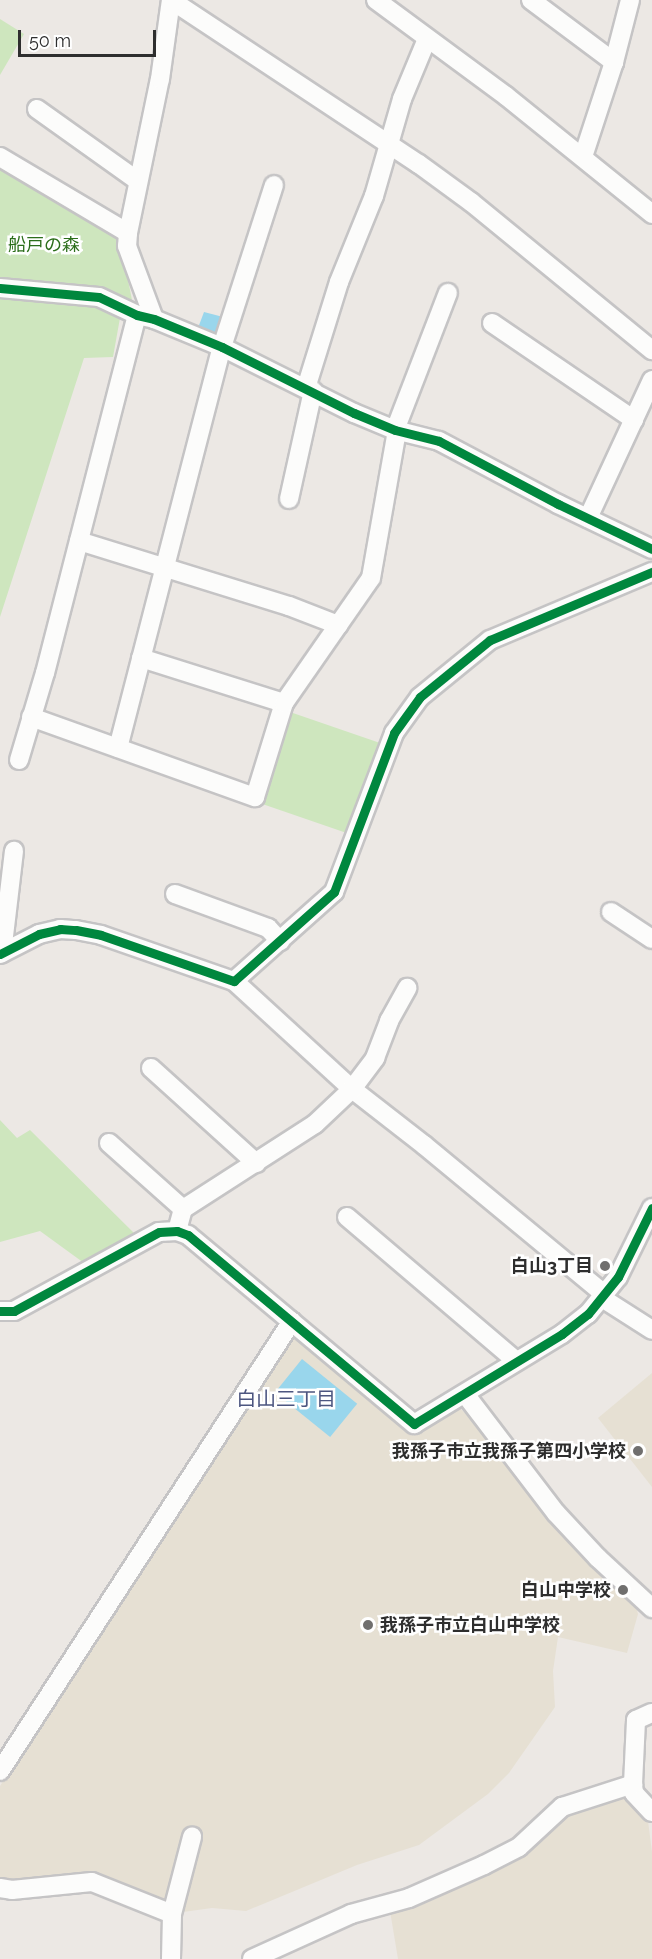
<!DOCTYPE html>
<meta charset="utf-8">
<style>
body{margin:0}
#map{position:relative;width:652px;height:1959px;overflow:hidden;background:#ece8e4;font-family:Raleway,"Noto Sans JP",sans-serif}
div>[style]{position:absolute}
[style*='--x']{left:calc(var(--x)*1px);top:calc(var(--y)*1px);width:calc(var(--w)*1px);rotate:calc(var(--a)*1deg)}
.education>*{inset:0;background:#e6e0d3}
.green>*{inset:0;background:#cee6be;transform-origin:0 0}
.water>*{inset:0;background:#99d6ec;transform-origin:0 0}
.roads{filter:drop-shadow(2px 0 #c5c4c5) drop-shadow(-2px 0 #c5c4c5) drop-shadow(0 2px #c5c4c5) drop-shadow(0 -2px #c5c4c5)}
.minor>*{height:18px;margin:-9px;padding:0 9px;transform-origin:9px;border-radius:9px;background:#fcfcfb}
.cycleway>*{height:9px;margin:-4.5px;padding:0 4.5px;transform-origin:4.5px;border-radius:4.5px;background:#00873e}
.dots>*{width:16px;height:16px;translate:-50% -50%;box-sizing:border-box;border:3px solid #fff;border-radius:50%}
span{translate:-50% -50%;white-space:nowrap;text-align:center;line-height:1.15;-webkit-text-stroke:5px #fff;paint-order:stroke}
.park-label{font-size:18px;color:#2c6e1b}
.poi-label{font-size:18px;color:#2e2e2e;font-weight:700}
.right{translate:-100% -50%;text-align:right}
.left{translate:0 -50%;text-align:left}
.neighbourhood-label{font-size:20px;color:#4d5680}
.scale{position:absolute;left:18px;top:30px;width:138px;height:27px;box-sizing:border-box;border:3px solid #2e2e2e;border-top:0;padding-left:8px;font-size:18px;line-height:21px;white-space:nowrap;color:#2e2e2e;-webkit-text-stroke:4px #fff;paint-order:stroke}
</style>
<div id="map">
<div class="education">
<i style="clip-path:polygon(293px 1328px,415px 1430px,460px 1408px,484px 1433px,529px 1496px,636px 1607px,638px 1614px,627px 1653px,558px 1637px,553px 1671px,555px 1707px,509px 1773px,488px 1794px,419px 1845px,357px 1865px,246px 1911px,212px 1908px,183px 1912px,88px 1875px,0 1882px,0 1786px)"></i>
<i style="clip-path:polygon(652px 1373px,652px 1487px,598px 1418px)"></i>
<i style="clip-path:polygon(621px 1794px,628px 1796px,648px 1821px,652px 1852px,652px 1959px,398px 1959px,390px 1911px,565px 1813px)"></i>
</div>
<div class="green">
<i style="clip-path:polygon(0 19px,24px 34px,0 75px)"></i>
<i style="clip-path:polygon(0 167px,120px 240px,133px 305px,0 287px)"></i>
<i style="clip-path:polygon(0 297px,96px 306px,120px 318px,113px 357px,84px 358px,0 617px)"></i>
<i style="left:290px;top:712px;width:96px;height:96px;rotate:19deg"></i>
<i style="clip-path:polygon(0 1120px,17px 1138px,30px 1130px,135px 1234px,84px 1263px,40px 1231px,0 1242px)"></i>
</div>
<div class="water">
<i style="clip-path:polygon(204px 312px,227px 318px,221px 335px,214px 338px,198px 328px)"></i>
<i style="left:302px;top:1359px;width:71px;height:43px;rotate:39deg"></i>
</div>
<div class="roads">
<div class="minor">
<i style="--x:171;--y:0;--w:297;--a:33.5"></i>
<i style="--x:419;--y:164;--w:64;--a:36.2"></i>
<i style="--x:471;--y:202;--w:234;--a:39.3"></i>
<i style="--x:376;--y:0;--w:162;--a:36.4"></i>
<i style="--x:506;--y:96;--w:188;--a:38.9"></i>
<i style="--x:531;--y:0;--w:104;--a:36.8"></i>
<i style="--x:614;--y:62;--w:100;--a:108.1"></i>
<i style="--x:614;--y:62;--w:64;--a:-75.5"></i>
<i style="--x:37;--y:109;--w:124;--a:35.5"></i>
<i style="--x:0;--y:157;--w:149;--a:30.7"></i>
<i style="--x:128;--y:233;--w:157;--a:-78.3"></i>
<i style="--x:160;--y:79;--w:80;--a:-82.1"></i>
<i style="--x:128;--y:233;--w:13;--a:94"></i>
<i style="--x:127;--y:246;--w:78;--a:69.7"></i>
<i style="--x:0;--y:288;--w:99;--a:5.2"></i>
<i style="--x:99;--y:297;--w:42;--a:25.3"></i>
<i style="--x:137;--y:315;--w:17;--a:13"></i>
<i style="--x:154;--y:319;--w:74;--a:22.4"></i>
<i style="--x:222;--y:347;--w:148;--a:26.6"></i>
<i style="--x:354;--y:413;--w:44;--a:22.5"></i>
<i style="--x:395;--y:430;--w:45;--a:14"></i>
<i style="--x:439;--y:441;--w:135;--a:27.9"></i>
<i style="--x:558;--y:504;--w:104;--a:25.6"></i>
<i style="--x:492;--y:323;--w:172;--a:34.3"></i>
<i style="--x:306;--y:388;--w:111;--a:-72.7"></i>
<i style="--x:339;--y:282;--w:93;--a:-67.9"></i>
<i style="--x:374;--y:196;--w:101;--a:-73.9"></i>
<i style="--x:402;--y:99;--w:65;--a:-67.4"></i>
<i style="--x:395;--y:430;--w:147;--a:-68.9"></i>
<i style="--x:289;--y:499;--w:111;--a:-77.5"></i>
<i style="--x:588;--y:518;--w:152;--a:-65.1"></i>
<i style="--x:79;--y:541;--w:220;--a:17.2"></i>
<i style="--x:289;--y:606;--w:53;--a:21.2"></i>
<i style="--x:141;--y:658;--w:150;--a:17.5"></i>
<i style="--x:31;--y:717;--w:238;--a:19.7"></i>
<i style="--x:255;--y:797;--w:98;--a:-72.9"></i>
<i style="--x:284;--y:703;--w:152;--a:-55.2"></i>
<i style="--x:371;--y:578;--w:150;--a:-80"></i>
<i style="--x:118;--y:748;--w:414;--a:-75.5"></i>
<i style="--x:222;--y:347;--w:170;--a:-72.2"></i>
<i style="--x:19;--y:760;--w:91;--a:-73.4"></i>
<i style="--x:45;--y:673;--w:370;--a:-75.6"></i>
<i style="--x:175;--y:894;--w:99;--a:20.1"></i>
<i style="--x:268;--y:928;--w:18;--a:47"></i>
<i style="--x:611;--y:912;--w:49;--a:33.4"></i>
<i style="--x:2;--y:953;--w:103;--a:-83.3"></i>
<i style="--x:0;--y:954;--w:44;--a:-27.1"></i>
<i style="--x:39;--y:934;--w:22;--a:-13"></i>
<i style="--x:60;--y:929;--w:16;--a:4"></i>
<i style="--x:76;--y:930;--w:25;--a:11"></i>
<i style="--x:101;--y:935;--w:141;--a:19.1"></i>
<i style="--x:234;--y:981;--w:134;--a:-41.7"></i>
<i style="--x:334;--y:892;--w:170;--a:-69.3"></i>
<i style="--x:394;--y:733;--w:44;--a:-54.2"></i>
<i style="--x:420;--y:697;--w:90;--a:-39.2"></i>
<i style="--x:490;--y:640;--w:176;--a:-22.8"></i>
<i style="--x:234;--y:981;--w:160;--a:42.5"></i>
<i style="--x:352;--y:1089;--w:91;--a:37.9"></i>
<i style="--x:424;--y:1145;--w:235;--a:39.6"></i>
<i style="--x:151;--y:1068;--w:142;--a:42.1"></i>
<i style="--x:109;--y:1143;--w:99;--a:41.7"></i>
<i style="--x:347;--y:1217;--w:222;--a:40.4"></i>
<i style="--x:177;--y:1231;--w:23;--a:-75"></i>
<i style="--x:183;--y:1209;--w:157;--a:-32.8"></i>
<i style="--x:315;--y:1124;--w:51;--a:-43.4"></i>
<i style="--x:352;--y:1089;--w:39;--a:-53"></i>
<i style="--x:375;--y:1058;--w:40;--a:-69"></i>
<i style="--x:389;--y:1021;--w:38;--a:-61"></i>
<i style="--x:602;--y:1298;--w:59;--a:32.6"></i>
<i style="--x:0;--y:1311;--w:14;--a:0"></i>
<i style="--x:14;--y:1311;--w:165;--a:-28.6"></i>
<i style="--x:159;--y:1232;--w:18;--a:-3"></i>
<i style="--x:177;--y:1231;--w:12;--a:20"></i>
<i style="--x:188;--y:1235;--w:295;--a:39.9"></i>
<i style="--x:414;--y:1424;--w:173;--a:-31.3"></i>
<i style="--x:562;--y:1334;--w:33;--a:-38"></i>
<i style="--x:588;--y:1314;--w:48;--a:-51"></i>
<i style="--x:618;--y:1277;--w:77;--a:-63.8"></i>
<i style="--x:465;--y:1394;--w:150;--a:52.6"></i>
<i style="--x:556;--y:1513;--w:62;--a:47"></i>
<i style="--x:598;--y:1558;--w:74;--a:42.8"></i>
<i style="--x:0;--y:1771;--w:536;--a:-57.02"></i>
<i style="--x:633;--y:1784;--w:9;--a:84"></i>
<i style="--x:634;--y:1793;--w:26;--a:47"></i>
<i style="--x:0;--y:1888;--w:12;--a:9"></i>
<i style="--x:12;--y:1890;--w:80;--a:-5.7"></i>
<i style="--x:92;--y:1882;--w:86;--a:21.8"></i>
<i style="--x:171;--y:1959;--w:45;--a:-88.7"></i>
<i style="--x:172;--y:1914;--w:80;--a:-75.4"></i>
<i style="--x:252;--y:1959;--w:109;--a:-24.4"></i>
<i style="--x:351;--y:1914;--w:60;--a:-15.4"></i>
<i style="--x:409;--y:1898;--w:82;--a:-23.7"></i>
<i style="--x:484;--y:1865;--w:39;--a:-27"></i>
<i style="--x:519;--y:1847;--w:59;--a:-42.9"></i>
<i style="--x:562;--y:1807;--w:75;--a:-17.9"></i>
<i style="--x:633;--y:1784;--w:64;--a:-87.3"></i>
<i style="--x:636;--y:1720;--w:17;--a:-24"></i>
</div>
</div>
<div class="cycleway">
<i style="--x:0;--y:288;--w:99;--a:5.2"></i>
<i style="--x:99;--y:297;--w:42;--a:25.3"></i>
<i style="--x:137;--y:315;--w:17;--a:13"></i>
<i style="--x:154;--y:319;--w:74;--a:22.4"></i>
<i style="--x:222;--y:347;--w:148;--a:26.6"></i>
<i style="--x:354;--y:413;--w:44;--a:22.5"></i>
<i style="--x:395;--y:430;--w:45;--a:14"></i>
<i style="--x:439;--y:441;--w:135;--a:27.9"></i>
<i style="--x:558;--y:504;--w:104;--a:25.6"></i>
<i style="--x:0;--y:954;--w:44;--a:-27.1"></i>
<i style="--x:39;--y:934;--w:22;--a:-13"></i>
<i style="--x:60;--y:929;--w:16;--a:4"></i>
<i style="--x:76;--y:930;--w:25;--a:11"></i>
<i style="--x:101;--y:935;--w:141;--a:19.1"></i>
<i style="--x:234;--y:981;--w:134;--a:-41.7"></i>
<i style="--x:334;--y:892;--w:170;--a:-69.3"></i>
<i style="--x:394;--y:733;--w:44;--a:-54.2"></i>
<i style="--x:420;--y:697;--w:90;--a:-39.2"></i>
<i style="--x:490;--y:640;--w:176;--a:-22.8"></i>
<i style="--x:0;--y:1311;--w:14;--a:0"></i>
<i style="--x:14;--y:1311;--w:165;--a:-28.6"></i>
<i style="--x:159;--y:1232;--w:18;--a:-3"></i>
<i style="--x:177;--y:1231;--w:12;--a:20"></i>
<i style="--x:188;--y:1235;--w:295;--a:39.9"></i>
<i style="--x:414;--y:1424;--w:173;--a:-31.3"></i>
<i style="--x:562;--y:1334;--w:33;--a:-38"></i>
<i style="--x:588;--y:1314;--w:48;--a:-51"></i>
<i style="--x:618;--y:1277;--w:77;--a:-63.8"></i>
</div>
<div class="dots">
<i style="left:605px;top:1266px;background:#706f6e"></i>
<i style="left:638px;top:1451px;background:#706f6e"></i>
<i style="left:623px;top:1590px;background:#706f6e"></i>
<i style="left:368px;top:1625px;background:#706f6e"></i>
</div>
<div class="park-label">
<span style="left:44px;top:245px">船戸の森</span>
</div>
<div class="poi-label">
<span class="right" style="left:593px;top:1266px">白山3丁目</span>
<span class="right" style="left:626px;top:1451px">我孫子市立我孫子第四小学校</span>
<span class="right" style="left:611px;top:1590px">白山中学校</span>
<span class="left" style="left:380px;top:1625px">我孫子市立白山中学校</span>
</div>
<div class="neighbourhood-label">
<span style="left:286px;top:1399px">白山三丁目</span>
</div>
<div class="scale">50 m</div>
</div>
